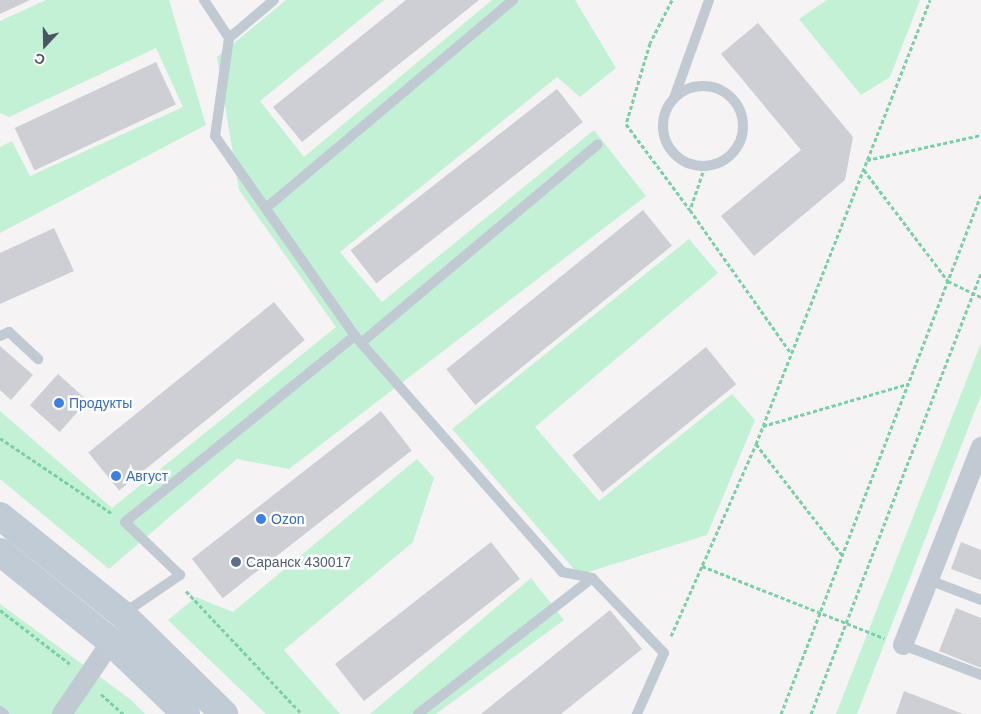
<!DOCTYPE html>
<meta charset="utf-8">
<style>
body{margin:0}
#map{position:relative;width:981px;height:714px;overflow:hidden;background:#f5f3f3;font-family:Arial,sans-serif}
div>[style]{position:absolute}
[style*='--x']{left:calc(var(--x)*1px);top:calc(var(--y)*1px);width:calc(var(--w)*1px);rotate:calc(var(--a)*1deg)}
.green>*{inset:0;background:#c3f1d5}
.building>*{inset:0;background:#cdcfd5;transform-origin:0 0}
.path>*{height:3px;margin-top:-1.5px;transform-origin:0;background:repeating-linear-gradient(90deg,#7ad0a6 0 4px,transparent 0 6.5px)}
.lane>*{height:10px;margin:-5px;padding:0 5px;transform-origin:5px;border-radius:5px;background:#c1cad2}
.lane>.ring{margin:-5px;padding:0;box-sizing:content-box;background:none;border:10px solid #c1cad2;border-radius:50%}
.street>*{height:20px;margin:-10px;padding:0 10px;transform-origin:10px;border-radius:10px;background:#c1cad2}
.secondary>*{height:28px;margin:-14px;padding:0 14px;transform-origin:14px;border-radius:14px;background:#c1cbd6}
.dots>*{width:14px;height:14px;translate:-50% -50%;box-sizing:border-box;border:2px solid #fff;border-radius:50%}
span{translate:-50% -50%;white-space:nowrap;text-align:center;line-height:1.15;-webkit-text-stroke:5px #fff;paint-order:stroke}
.shop-label{font-size:14px;color:#366cbe}
.left{translate:0 -50%;text-align:left}
.service-label{font-size:14px;color:#4e5e75}
.north{position:absolute;left:20px;top:20px;width:50px;height:50px;-webkit-text-stroke:4px #fff;paint-order:stroke;rotate:201deg;font-size:14px;font-weight:700;line-height:20px;text-align:center;color:#4a5661}
.north::after{content:'';display:block;margin:auto;width:18px;height:22px;background:#4a5661;clip-path:polygon(50% 0,100% 100%,50% 72%,0 100%)}
</style>
<div id="map">
<div class="green">
<i style="clip-path:polygon(46px 0,169px 0,206px 125px,0 233px,0 147px,12px 141px,30px 176px,183px 107px,156px 48px,9px 117px,0 113px,0 21px)"></i>
<i style="clip-path:polygon(286px 0,384px 0,260px 101px,304px 157px,492px 0,575px 0,616px 68px,580px 97px,557px 77px,340px 252px,382px 302px,594px 130px,646px 196px,289px 469px,237px 459px,109px 569px,0 479px,0 411px,112px 508px,336px 327px,239px 190px,217px 57px)"></i>
<i style="clip-path:polygon(827px 0,920px 0,890px 77px,861px 95px,799px 19px)"></i>
<i style="clip-path:polygon(689px 239px,718px 273px,535px 427px,599px 501px,732px 394px,755px 420px,707px 535px,579px 575px,452px 429px)"></i>
<i style="clip-path:polygon(981px 343px,981px 395px,857px 714px,836px 714px)"></i>
<i style="clip-path:polygon(417px 459px,434px 478px,413px 542px,284px 650px,340px 714px,266px 714px,168px 620px,196px 597px,233px 612px)"></i>
<i style="clip-path:polygon(531px 578px,564px 620px,436px 714px,370px 714px)"></i>
<i style="clip-path:polygon(0 604px,130px 699px,145px 714px,0 714px)"></i>
</div>
<div class="building">
<i style="clip-path:polygon(0 0,30px 0,0 14px)"></i>
<i style="clip-path:polygon(406px 0,479px 0,302px 142px,273px 107px)"></i>
<i style="clip-path:polygon(758px 23px,853px 137px,845px 180px,754px 256px,721px 216px,801px 150px,721px 54px)"></i>
<i style="left:156px;top:62px;width:47px;height:156px;rotate:65deg"></i>
<i style="left:557px;top:89px;width:42px;height:262px;rotate:52deg"></i>
<i style="left:643px;top:210px;width:46px;height:253px;rotate:51deg"></i>
<i style="clip-path:polygon(54px 228px,74px 271px,0 304px,0 253px)"></i>
<i style="left:274px;top:302px;width:49px;height:239px;rotate:51deg"></i>
<i style="clip-path:polygon(0 346px,33px 375px,11px 400px,0 390px)"></i>
<i style="left:706px;top:347px;width:48px;height:172px;rotate:51deg"></i>
<i style="left:58px;top:374px;width:40px;height:42px;rotate:42deg"></i>
<i style="left:381px;top:411px;width:50px;height:240px;rotate:52deg"></i>
<i style="left:491px;top:542px;width:47px;height:198px;rotate:52deg"></i>
<i style="clip-path:polygon(961px 542px,981px 550px,981px 580px,951px 569px)"></i>
<i style="clip-path:polygon(956px 608px,981px 618px,981px 668px,939px 651px)"></i>
<i style="clip-path:polygon(610px 610px,642px 649px,561px 714px,481px 714px)"></i>
<i style="clip-path:polygon(904px 691px,963px 714px,896px 714px)"></i>
</div>
<div class="path">
<i style="--x:672;--y:0;--w:48;--a:117.1"></i>
<i style="--x:650;--y:43;--w:84;--a:106.5"></i>
<i style="--x:626;--y:124;--w:107;--a:53.3"></i>
<i style="--x:867;--y:160;--w:117;--a:-12.4"></i>
<i style="--x:705;--y:166;--w:46;--a:108.8"></i>
<i style="--x:690;--y:210;--w:175;--a:54.8"></i>
<i style="--x:864;--y:170;--w:139;--a:52.9"></i>
<i style="--x:948;--y:281;--w:37;--a:26"></i>
<i style="--x:763;--y:426;--w:151;--a:-16.2"></i>
<i style="--x:0;--y:438;--w:134;--a:34"></i>
<i style="--x:756;--y:444;--w:140;--a:52.2"></i>
<i style="--x:702;--y:566;--w:196;--a:21.6"></i>
<i style="--x:186;--y:591;--w:169;--a:46.7"></i>
<i style="--x:0;--y:610;--w:88;--a:37.6"></i>
<i style="--x:671;--y:636;--w:210;--a:-66.1"></i>
<i style="--x:756;--y:444;--w:477;--a:-68.6"></i>
<i style="--x:101;--y:694;--w:30;--a:42"></i>
<i style="--x:781;--y:714;--w:556;--a:-68.93"></i>
<i style="--x:811;--y:714;--w:472;--a:-68.9"></i>
</div>
<div class="lane">
<i style="--x:204;--y:0;--w:45;--a:56.7"></i>
<i style="--x:229;--y:38;--w:99;--a:98.1"></i>
<i style="--x:215;--y:136;--w:244;--a:55"></i>
<i style="--x:229;--y:38;--w:59;--a:-40.2"></i>
<i class="ring" style="left:663px;top:86px;width:70px;height:70px"></i>
<i style="--x:674;--y:98;--w:104;--a:-70.3"></i>
<i style="--x:266;--y:208;--w:323;--a:-40.1"></i>
<i style="--x:0;--y:336;--w:10;--a:-24"></i>
<i style="--x:9;--y:332;--w:40;--a:43"></i>
<i style="--x:361;--y:343;--w:309;--a:-40"></i>
<i style="--x:929;--y:580;--w:56;--a:21"></i>
<i style="--x:124;--y:613;--w:68;--a:-34.2"></i>
<i style="--x:180;--y:575;--w:76;--a:-136.1"></i>
<i style="--x:125;--y:522;--w:296;--a:-39"></i>
<i style="--x:355;--y:336;--w:314;--a:48.7"></i>
<i style="--x:562;--y:572;--w:31;--a:11"></i>
<i style="--x:592;--y:578;--w:104;--a:46.2"></i>
<i style="--x:664;--y:653;--w:67;--a:113.9"></i>
<i style="--x:903;--y:645;--w:84;--a:21"></i>
<i style="--x:0;--y:711;--w:5;--a:37"></i>
<i style="--x:418;--y:714;--w:221;--a:-38"></i>
</div>
<div class="street">
<i style="--x:903;--y:645;--w:213;--a:-68.5"></i>
<i style="--x:62;--y:714;--w:87;--a:-55.8"></i>
</div>
<div class="secondary">
<i style="--x:0;--y:516;--w:156;--a:38.8"></i>
<i style="--x:122;--y:614;--w:143;--a:44.4"></i>
<i style="--x:0;--y:552;--w:143;--a:39"></i>
<i style="--x:111;--y:642;--w:104;--a:43.8"></i>
</div>
<div class="dots">
<i style="left:59px;top:403px;background:#3f7fe0"></i>
<i style="left:116px;top:476px;background:#3f7fe0"></i>
<i style="left:261px;top:519px;background:#3f7fe0"></i>
<i style="left:236px;top:562px;background:#5c6f8a"></i>
</div>
<div class="shop-label">
<span class="left" style="left:69px;top:403px">Продукты</span>
<span class="left" style="left:126px;top:476px">Август</span>
<span class="left" style="left:271px;top:519px">Ozon</span>
</div>
<div class="service-label">
<span class="left" style="left:246px;top:562px">Саранск 430017</span>
</div>
<div class="north">С</div>
</div>
